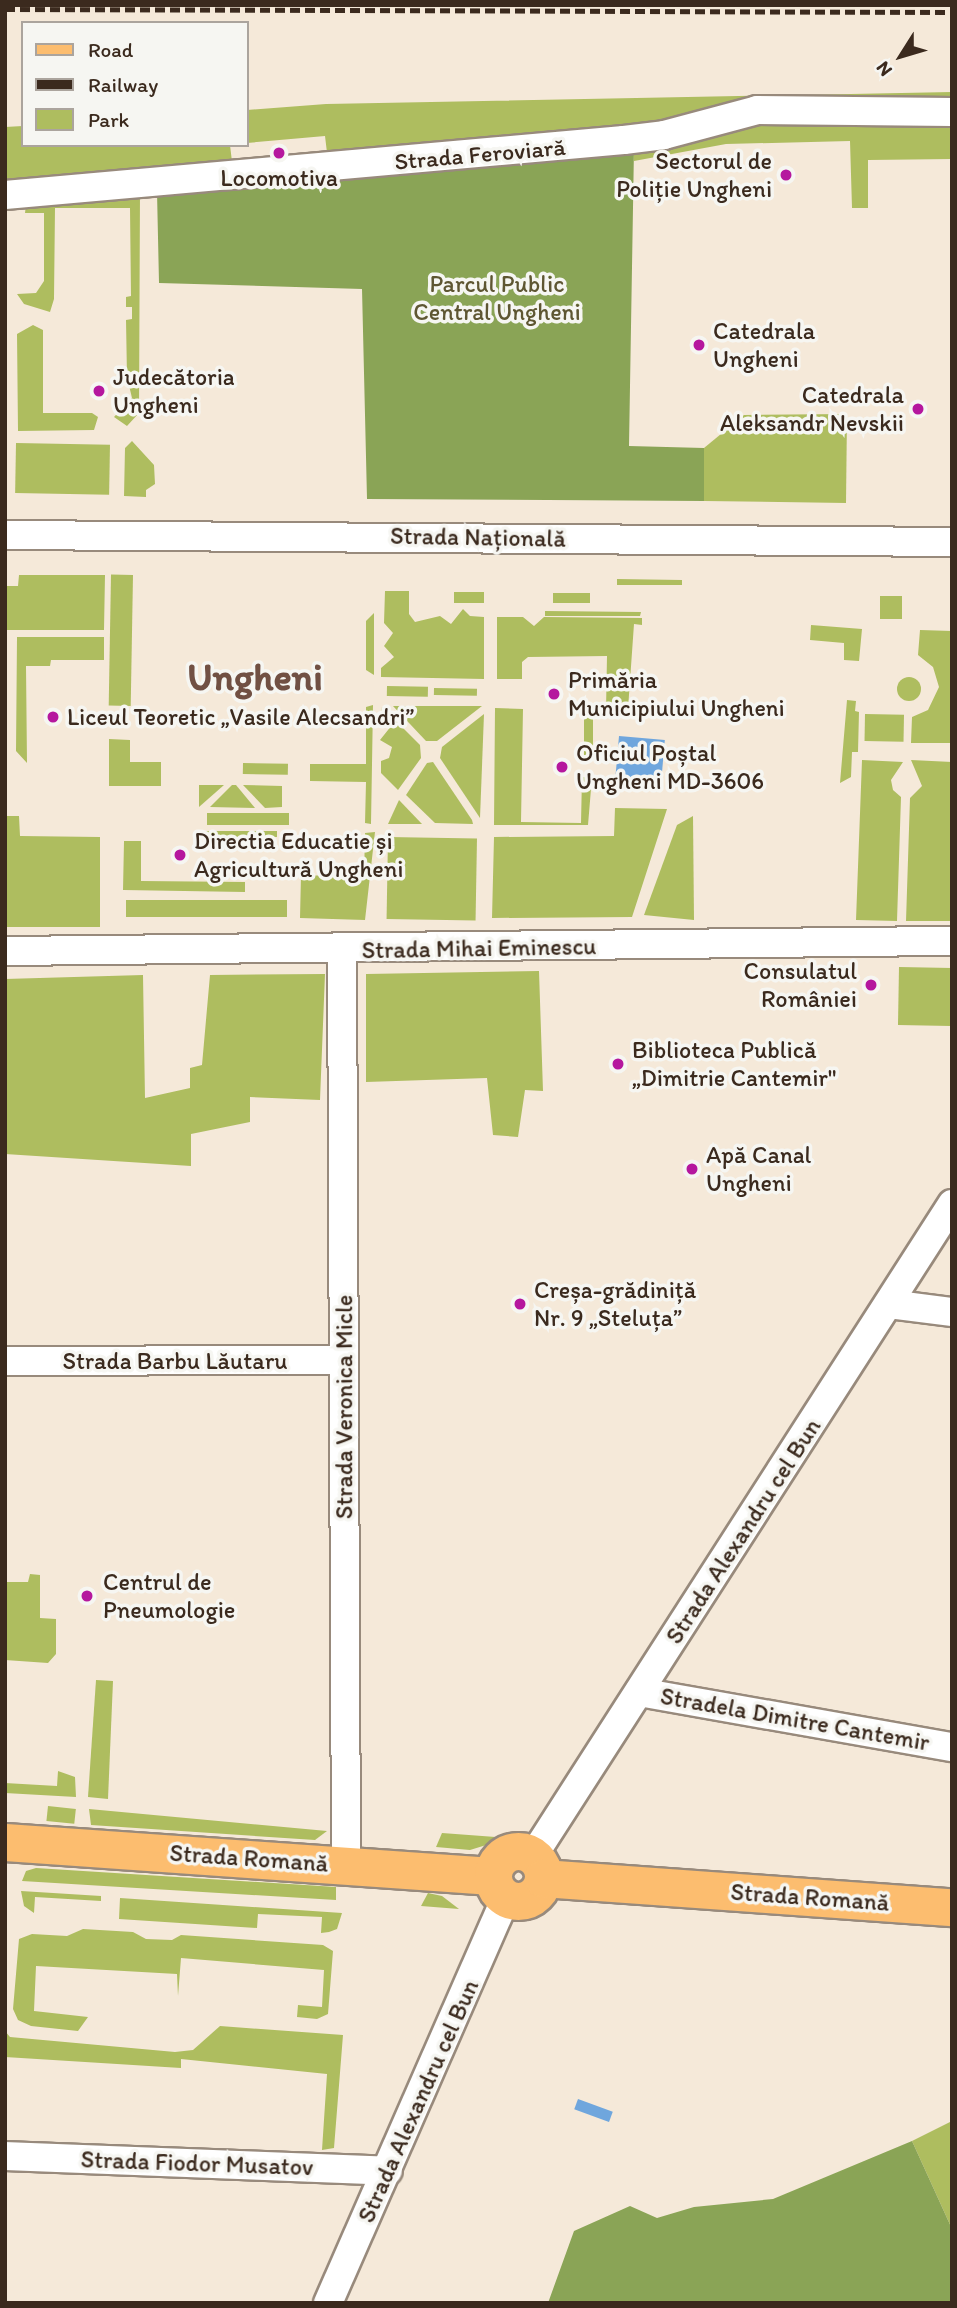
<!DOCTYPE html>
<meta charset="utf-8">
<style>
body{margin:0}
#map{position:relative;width:957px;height:2308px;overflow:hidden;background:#f5e9d9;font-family:Itim,sans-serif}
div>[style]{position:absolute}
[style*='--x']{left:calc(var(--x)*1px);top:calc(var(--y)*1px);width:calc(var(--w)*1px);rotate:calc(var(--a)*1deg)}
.green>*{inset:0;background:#aebd5f;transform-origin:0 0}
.round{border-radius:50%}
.forest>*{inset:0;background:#8aa456}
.water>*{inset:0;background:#6fa6dd;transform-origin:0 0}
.roads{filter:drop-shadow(2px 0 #988a7c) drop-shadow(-2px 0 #988a7c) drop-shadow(0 2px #988a7c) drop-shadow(0 -2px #988a7c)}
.minor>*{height:28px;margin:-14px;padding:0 14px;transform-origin:14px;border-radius:14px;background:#fff}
.major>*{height:37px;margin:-18.5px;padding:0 18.5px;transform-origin:18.5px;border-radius:18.5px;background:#fcbd6f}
.major>.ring{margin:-18.5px;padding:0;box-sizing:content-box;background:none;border:37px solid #fcbd6f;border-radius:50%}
.rail>*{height:5px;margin-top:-2.5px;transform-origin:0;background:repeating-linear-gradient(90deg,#3b2a1e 0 10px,transparent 0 15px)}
.dots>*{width:19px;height:19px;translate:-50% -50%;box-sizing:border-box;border:4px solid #f6f6f2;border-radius:50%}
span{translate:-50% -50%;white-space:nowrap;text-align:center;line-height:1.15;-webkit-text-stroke:7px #f6f6f2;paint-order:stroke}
.street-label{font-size:24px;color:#3b2a1e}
.poi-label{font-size:24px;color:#3b2a1e}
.right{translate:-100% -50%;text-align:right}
.left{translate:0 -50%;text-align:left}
.park-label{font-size:24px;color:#5e5632}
.town-label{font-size:38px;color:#715043;font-weight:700}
.frame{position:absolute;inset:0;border:7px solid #3b2a1e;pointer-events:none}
.legend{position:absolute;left:21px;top:21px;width:228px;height:126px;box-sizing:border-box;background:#f6f6f2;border:2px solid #aba49d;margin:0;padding:9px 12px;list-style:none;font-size:21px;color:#3b2a1e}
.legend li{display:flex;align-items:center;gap:14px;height:35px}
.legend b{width:35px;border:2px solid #aba49d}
.north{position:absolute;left:866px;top:21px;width:70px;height:70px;-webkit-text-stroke:5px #f6f6f2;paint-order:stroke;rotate:233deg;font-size:19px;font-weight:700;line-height:28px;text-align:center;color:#3b2a1e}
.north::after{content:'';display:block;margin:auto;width:24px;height:32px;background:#3b2a1e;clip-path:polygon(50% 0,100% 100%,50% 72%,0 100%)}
</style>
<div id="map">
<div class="green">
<i style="clip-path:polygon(952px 92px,952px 98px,328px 161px,325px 136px,247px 143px,247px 110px,326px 104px)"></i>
<i style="clip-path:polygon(952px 122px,952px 159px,868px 160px,868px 208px,852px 208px,850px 141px,726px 144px,634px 161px,634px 148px,741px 124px)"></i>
<i style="clip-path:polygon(23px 126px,23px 145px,230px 145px,233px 170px,5px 189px,5px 127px)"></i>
<i style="clip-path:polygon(140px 192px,139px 413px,127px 426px,114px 417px,132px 398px,127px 377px,126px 320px,132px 319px,132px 307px,126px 307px,126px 297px,131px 296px,130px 208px,55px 208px,54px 299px,50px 312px,24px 304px,17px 294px,36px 293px,44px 281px,44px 213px,25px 213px,27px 197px)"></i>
<i style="clip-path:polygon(33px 325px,43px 330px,43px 413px,92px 413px,98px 417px,94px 430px,18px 431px,17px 334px)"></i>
<i style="clip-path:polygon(847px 414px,846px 503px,704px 501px,704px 448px,744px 415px)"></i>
<i style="clip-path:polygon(132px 441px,154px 465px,155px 484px,146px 490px,146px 497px,124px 496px,125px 448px)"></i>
<i style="left:16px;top:443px;width:94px;height:50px;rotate:1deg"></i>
<i style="clip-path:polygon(19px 575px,105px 575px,104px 630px,5px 630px,5px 586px,18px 586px)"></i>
<i style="left:133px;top:575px;width:131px;height:22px;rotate:91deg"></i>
<i style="clip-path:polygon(617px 579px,682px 580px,682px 585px,617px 585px)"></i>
<i style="clip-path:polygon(385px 591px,409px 591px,409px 614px,415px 622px,440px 616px,451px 624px,463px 609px,470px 616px,484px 617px,484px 679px,381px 677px,381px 668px,394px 657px,384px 646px,393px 633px,384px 623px)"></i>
<i style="left:454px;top:592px;width:30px;height:11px"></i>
<i style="left:553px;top:593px;width:37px;height:10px"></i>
<i style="left:880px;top:596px;width:22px;height:23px"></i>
<i style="clip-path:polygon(545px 611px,641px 612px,640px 616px,545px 616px)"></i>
<i style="clip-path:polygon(374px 613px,374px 675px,366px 670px,366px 621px)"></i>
<i style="clip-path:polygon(497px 617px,523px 617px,534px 626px,544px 617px,642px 618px,642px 625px,634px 624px,628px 709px,606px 710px,607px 656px,528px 657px,522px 662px,522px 679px,497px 679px)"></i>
<i style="clip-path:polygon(811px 625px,862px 629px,859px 661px,844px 660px,844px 643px,810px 640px)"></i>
<i style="clip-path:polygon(920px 630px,952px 631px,952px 743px,911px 743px,912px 717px,928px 710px,939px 687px,933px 667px,918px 655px)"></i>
<i style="clip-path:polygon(17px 637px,104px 637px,104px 660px,51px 660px,50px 666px,26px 666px,27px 763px,16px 751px)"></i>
<i class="round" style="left:897px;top:677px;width:24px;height:24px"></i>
<i style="left:387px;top:686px;width:41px;height:10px;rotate:1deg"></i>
<i style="left:434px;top:688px;width:43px;height:7px;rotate:1deg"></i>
<i style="clip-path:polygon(847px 700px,856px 701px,855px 711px,859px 712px,858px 752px,852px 752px,851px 777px,840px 783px)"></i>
<i style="clip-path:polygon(373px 705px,371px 824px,365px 823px,366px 782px,310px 781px,310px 764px,366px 764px,366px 707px)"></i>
<i style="clip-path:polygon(393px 706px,482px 706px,437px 741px,426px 741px)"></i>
<i style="clip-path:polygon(382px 707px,420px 745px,421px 758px,398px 790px,381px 773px,381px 761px,389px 758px,392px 747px,380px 740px,392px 725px,381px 714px)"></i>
<i style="clip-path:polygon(495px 708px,523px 709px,521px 822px,581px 823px,582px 777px,592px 777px,588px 825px,494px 825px)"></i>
<i style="left:584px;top:711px;width:9px;height:49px"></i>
<i style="clip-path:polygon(484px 714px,480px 818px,440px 758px,442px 747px)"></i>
<i style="left:865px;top:714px;width:39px;height:27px;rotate:1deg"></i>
<i style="clip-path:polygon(109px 739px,130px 740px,130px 762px,161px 762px,161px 786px,109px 786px)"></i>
<i style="clip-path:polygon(862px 760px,903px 762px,891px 780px,893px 790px,901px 797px,897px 921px,856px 920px)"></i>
<i style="clip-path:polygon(911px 760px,952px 762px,952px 921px,906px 921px,910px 798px,922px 786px)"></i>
<i style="clip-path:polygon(433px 762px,472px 820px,473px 824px,435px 823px,406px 795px,427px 763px)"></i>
<i style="left:243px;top:763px;width:45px;height:11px;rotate:1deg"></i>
<i style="clip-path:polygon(199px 785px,224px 785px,199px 807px)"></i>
<i style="clip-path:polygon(232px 785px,236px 785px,255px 808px,210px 807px)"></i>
<i style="clip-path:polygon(243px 785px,282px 786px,282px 807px,265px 808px)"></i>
<i style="clip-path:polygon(399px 800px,422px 824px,388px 824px)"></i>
<i style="clip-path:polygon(615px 808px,667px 809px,632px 917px,492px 918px,494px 837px,614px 836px)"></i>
<i style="left:207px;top:813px;width:82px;height:12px"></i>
<i style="clip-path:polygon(5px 816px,19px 816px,20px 836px,100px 837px,100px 927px,5px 927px)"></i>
<i style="clip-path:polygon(693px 816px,694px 920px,644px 915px,677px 825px)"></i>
<i style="left:202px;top:831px;width:75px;height:6px"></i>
<i style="clip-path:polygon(375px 832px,365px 920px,300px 918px,301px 875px,364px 877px,365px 833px)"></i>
<i style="left:388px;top:837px;width:89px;height:82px;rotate:1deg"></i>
<i style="clip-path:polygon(124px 841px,141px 841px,141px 881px,245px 882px,245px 892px,123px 890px)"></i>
<i style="left:126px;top:900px;width:161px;height:17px"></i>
<i style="left:899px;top:967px;width:53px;height:58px;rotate:1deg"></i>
<i style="clip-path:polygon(539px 971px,543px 1091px,525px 1090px,518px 1137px,493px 1135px,487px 1078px,366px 1082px,366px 974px)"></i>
<i style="clip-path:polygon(325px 974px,320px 1100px,250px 1097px,250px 1122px,191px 1134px,191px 1166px,5px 1154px,5px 979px,143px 975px,145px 1098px,190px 1088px,190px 1068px,202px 1065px,210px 975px)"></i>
<i style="clip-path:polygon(30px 1574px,40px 1575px,40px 1618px,56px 1619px,56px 1654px,48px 1663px,5px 1660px,5px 1582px,28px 1582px)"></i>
<i style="clip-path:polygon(96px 1680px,113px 1681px,108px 1799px,88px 1797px)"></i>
<i style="clip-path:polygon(58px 1771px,75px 1777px,76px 1797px,5px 1793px,5px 1783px,57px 1786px)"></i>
<i style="left:48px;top:1806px;width:28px;height:15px;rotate:6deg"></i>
<i style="clip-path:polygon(89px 1809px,327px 1831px,315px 1840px,91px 1825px)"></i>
<i style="clip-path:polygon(442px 1833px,509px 1838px,470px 1850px,436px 1847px)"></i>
<i style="clip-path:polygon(36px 1868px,336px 1887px,336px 1900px,22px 1881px,26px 1871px)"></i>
<i style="clip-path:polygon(21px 1891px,101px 1896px,101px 1901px,35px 1897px,34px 1913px,24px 1906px)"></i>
<i style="clip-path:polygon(428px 1893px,442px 1896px,459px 1909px,421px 1906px)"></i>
<i style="clip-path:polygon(120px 1898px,342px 1913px,337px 1929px,329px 1932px,321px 1933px,322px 1917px,258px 1914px,257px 1928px,119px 1919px)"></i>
<i style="clip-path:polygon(83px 1929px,133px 1932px,146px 1939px,172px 1940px,181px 1935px,323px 1945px,333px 1951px,328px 2014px,317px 2019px,297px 2017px,298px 2005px,322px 2007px,324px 1970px,181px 1958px,178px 1996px,177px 1974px,36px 1966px,34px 2011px,88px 2017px,78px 2031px,31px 2026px,18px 2020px,13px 2009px,19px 1939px,32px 1934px,67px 1936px)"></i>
<i style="clip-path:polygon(220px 2026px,343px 2035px,334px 2148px,322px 2150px,327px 2074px,181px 2059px,181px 2068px,5px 2057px,5px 2031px,10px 2037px,175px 2052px,193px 2050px)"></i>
<i style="clip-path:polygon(952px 2121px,952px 2229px,912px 2141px)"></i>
</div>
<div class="forest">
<i style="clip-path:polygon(634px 148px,629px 446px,704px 448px,704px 501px,367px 499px,362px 289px,159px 283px,157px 192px)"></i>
<i style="clip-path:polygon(912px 2141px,952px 2229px,952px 2303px,548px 2303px,574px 2231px,630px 2206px,657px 2218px,694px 2207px,773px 2199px)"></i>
</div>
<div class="water">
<i style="left:619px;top:736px;width:46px;height:52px;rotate:5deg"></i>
<i style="left:578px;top:2099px;width:37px;height:11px;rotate:20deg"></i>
</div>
<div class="roads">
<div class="minor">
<i style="--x:5;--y:195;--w:621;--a:-5.08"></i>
<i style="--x:624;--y:140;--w:40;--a:-7.1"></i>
<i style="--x:664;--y:135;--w:96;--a:-15"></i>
<i style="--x:757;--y:110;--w:195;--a:0.6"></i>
<i style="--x:5;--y:535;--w:947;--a:0.42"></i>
<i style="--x:342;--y:950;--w:915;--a:89.75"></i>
<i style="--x:5;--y:951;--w:947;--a:-0.61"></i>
<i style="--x:889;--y:1304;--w:64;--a:7.2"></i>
<i style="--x:5;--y:1361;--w:339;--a:-0.2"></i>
<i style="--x:639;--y:1692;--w:318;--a:10"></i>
<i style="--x:533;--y:1856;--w:775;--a:-57.27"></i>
<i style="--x:5;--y:2156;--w:383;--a:2.2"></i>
<i style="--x:328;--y:2303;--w:441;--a:-66.3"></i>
</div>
<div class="major">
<i style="--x:5;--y:1842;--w:488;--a:4"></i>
<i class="ring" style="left:493px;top:1851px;width:13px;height:13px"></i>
<i style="--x:543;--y:1878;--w:410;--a:4.1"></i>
</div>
</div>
<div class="rail">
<i style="--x:5;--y:9;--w:947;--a:0.18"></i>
</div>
<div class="dots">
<i style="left:279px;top:153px;background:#b5179e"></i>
<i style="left:786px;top:175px;background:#b5179e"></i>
<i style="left:699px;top:345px;background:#b5179e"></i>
<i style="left:99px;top:391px;background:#b5179e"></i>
<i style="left:918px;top:409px;background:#b5179e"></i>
<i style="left:554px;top:694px;background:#b5179e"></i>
<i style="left:53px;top:717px;background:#b5179e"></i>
<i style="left:562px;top:767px;background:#b5179e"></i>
<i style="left:180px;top:855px;background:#b5179e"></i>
<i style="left:871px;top:985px;background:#b5179e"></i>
<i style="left:618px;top:1064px;background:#b5179e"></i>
<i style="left:692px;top:1169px;background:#b5179e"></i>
<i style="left:520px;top:1304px;background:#b5179e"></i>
<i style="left:87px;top:1596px;background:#b5179e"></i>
</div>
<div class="street-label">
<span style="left:480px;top:154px;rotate:-5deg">Strada Feroviară</span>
<span style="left:478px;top:537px;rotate:1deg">Strada Națională</span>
<span style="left:479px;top:948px;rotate:-1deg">Strada Mihai Eminescu</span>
<span style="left:175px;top:1361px">Strada Barbu Lăutaru</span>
<span style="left:344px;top:1407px;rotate:-90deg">Strada Veronica Micle</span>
<span style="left:743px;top:1531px;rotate:-57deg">Strada Alexandru cel Bun</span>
<span style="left:795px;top:1719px;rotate:10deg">Stradela Dimitre Cantemir</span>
<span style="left:249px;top:1858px;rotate:4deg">Strada Romană</span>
<span style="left:810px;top:1897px;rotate:4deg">Strada Romană</span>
<span style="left:418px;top:2101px;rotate:-66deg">Strada Alexandru cel Bun</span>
<span style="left:197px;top:2163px;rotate:2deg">Strada Fiodor Musatov</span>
</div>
<div class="poi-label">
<span class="right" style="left:772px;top:175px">Sectorul de<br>Poliție Ungheni</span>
<span style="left:279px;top:178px">Locomotiva</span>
<span class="left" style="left:713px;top:345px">Catedrala<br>Ungheni</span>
<span class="left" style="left:113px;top:391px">Judecătoria<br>Ungheni</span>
<span class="right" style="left:904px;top:409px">Catedrala<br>Aleksandr Nevskii</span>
<span class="left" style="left:568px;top:694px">Primăria<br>Municipiului Ungheni</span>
<span class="left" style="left:67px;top:717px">Liceul Teoretic „Vasile Alecsandri”</span>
<span class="left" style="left:576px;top:767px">Oficiul Poștal<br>Ungheni MD-3606</span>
<span class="left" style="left:194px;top:855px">Directia Educatie și<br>Agricultură Ungheni</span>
<span class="right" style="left:857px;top:985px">Consulatul<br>României</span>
<span class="left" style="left:632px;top:1064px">Biblioteca Publică<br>„Dimitrie Cantemir"</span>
<span class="left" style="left:706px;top:1169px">Apă Canal<br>Ungheni</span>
<span class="left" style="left:534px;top:1304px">Creșa-grădiniță<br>Nr. 9 „Steluța”</span>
<span class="left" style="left:103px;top:1596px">Centrul de<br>Pneumologie</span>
</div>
<div class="park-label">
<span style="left:497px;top:298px">Parcul Public<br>Central Ungheni</span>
</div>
<div class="town-label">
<span style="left:255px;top:678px">Ungheni</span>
</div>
<div class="frame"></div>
<ul class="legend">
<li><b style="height:9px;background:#fcbd6f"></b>Road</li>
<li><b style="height:9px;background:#3b2a1e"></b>Railway</li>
<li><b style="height:19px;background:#aebd5f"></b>Park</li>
</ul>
<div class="north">N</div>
</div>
